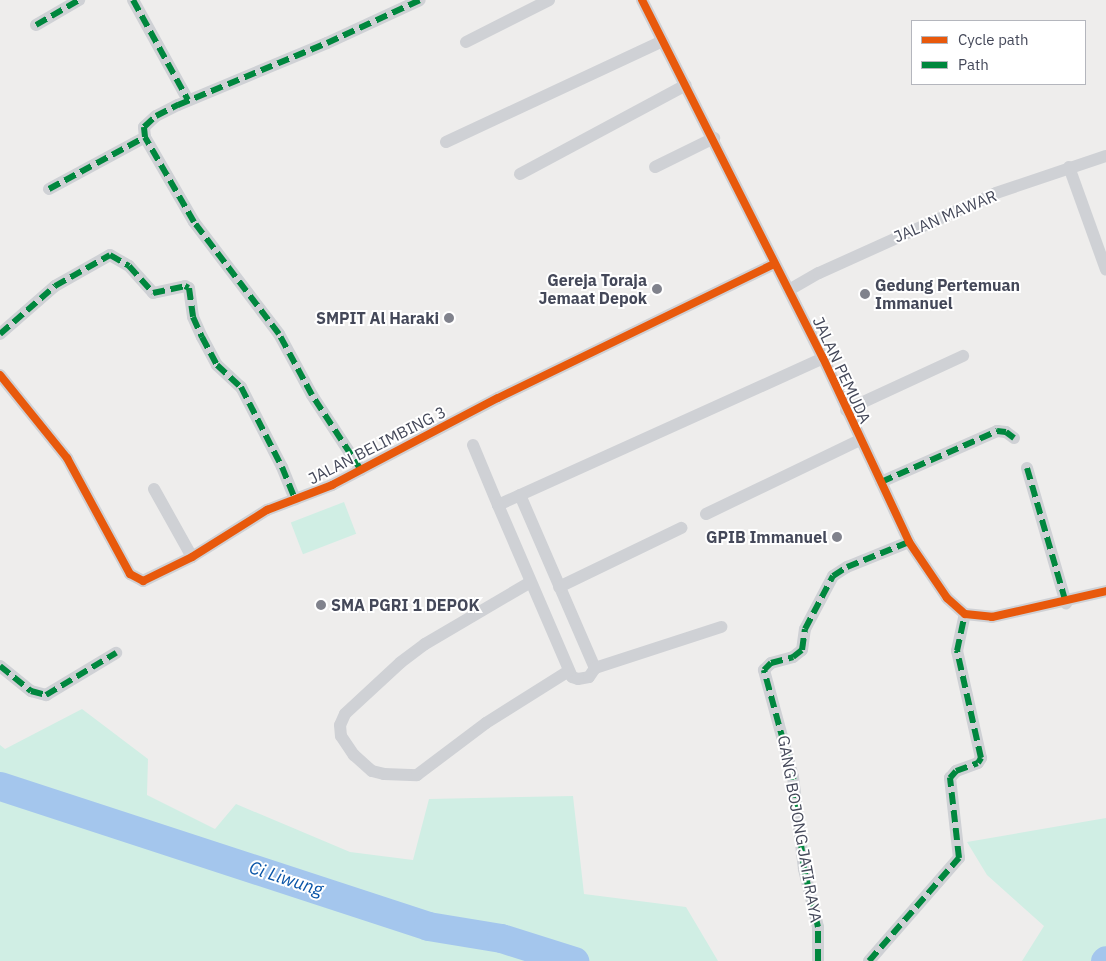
<!DOCTYPE html>
<style>
body{margin:0}
#map{position:relative;width:1106px;height:961px;overflow:hidden;background:#eeedec;font-family:"IBM Plex Sans",sans-serif}
div>[style]{position:absolute}
[style*='--x']{left:calc(var(--x)*1px);top:calc(var(--y)*1px);width:calc(var(--w)*1px);rotate:calc(var(--a)*1deg)}
.green>*{inset:0;background:#d0eee4;transform-origin:0 0}
.river>*{height:29px;margin:-14.5px;padding:0 14.5px;transform-origin:14.5px;border-radius:14.5px;background:#a4c6ed}
.street>*{height:12px;margin:-6px;padding:0 6px;transform-origin:6px;border-radius:6px;background:#cfd1d5}
.quiet>*{height:6px;margin-top:-3px;transform-origin:0;background:repeating-linear-gradient(90deg,#00873e 0 12px,transparent 0 18px)}
.cycleway>*{height:8px;margin:-4px;padding:0 4px;transform-origin:4px;border-radius:4px;background:#e8590c}
.dots>*{width:14px;height:14px;translate:-50% -50%;box-sizing:border-box;border:2px solid #fff;border-radius:50%}
span{translate:-50% -50%;white-space:nowrap;text-align:center;line-height:1.15;-webkit-text-stroke:4px #fff;paint-order:stroke}
.street-label{font-size:16px;color:#444859}
.poi-label{font-size:16px;color:#444859;font-weight:700}
.right{translate:-100% -50%;text-align:right}
.left{translate:0 -50%;text-align:left}
.water-label{font-size:18px;color:#0954a7;font-style:italic}
.legend{position:absolute;left:911px;top:20px;width:175px;height:65px;box-sizing:border-box;background:#fff;border:1px solid #b4b6bd;margin:0;padding:6px 9px;list-style:none;font-size:15px;color:#444859}
.legend li{display:flex;align-items:center;gap:10px;height:25px}
.legend b{width:25px;border:1px solid #b4b6bd}
</style>
<div id="map">
<div class="green">
<i style="left:344px;top:502px;width:34px;height:57px;rotate:69deg"></i>
<i style="clip-path:polygon(82px 709px,148px 759px,147px 795px,215px 829px,236px 804px,350px 852px,413px 860px,429px 799px,573px 796px,584px 894px,686px 907px,718px 961px,0 961px,0 745px,5px 749px)"></i>
<i style="clip-path:polygon(1106px 818px,1106px 961px,1022px 961px,1044px 926px,987px 875px,967px 842px)"></i>
</div>
<div class="river">
<i style="--x:0;--y:786;--w:450;--a:18.1"></i>
<i style="--x:428;--y:926;--w:74;--a:9.3"></i>
<i style="--x:501;--y:938;--w:77;--a:17.5"></i>
<i style="--x:1105;--y:961;--w:1;--a:-45"></i>
</div>
<div class="street">
<i style="--x:133;--y:0;--w:114;--a:61.2"></i>
<i style="--x:642;--y:0;--w:401;--a:63.2"></i>
<i style="--x:823;--y:358;--w:203;--a:64.9"></i>
<i style="--x:909;--y:542;--w:68;--a:55.8"></i>
<i style="--x:947;--y:598;--w:24;--a:42"></i>
<i style="--x:965;--y:614;--w:27;--a:6"></i>
<i style="--x:992;--y:617;--w:117;--a:-12.8"></i>
<i style="--x:36;--y:25;--w:50;--a:-30.2"></i>
<i style="--x:466;--y:42;--w:93;--a:-26.8"></i>
<i style="--x:446;--y:142;--w:239;--a:-25"></i>
<i style="--x:655;--y:167;--w:66;--a:-26.2"></i>
<i style="--x:1069;--y:167;--w:109;--a:70.2"></i>
<i style="--x:520;--y:174;--w:188;--a:-28.2"></i>
<i style="--x:49;--y:189;--w:109;--a:-28.4"></i>
<i style="--x:789;--y:290;--w:34;--a:-30"></i>
<i style="--x:819;--y:273;--w:194;--a:-24.3"></i>
<i style="--x:996;--y:193;--w:116;--a:-18.6"></i>
<i style="--x:0;--y:334;--w:73;--a:-41.1"></i>
<i style="--x:55;--y:286;--w:63;--a:-29.4"></i>
<i style="--x:110;--y:255;--w:22;--a:30"></i>
<i style="--x:129;--y:266;--w:36;--a:48"></i>
<i style="--x:153;--y:293;--w:33;--a:-12"></i>
<i style="--x:185;--y:286;--w:4;--a:27"></i>
<i style="--x:189;--y:288;--w:29;--a:82"></i>
<i style="--x:193;--y:317;--w:22;--a:66"></i>
<i style="--x:202;--y:337;--w:32;--a:62"></i>
<i style="--x:217;--y:365;--w:33;--a:43"></i>
<i style="--x:241;--y:387;--w:90;--a:62.9"></i>
<i style="--x:282;--y:467;--w:35;--a:68"></i>
<i style="--x:0;--y:375;--w:107;--a:51.1"></i>
<i style="--x:67;--y:458;--w:132;--a:61.5"></i>
<i style="--x:130;--y:574;--w:15;--a:28"></i>
<i style="--x:143;--y:581;--w:55;--a:-26.1"></i>
<i style="--x:192;--y:557;--w:89;--a:-32.1"></i>
<i style="--x:267;--y:510;--w:70;--a:-21"></i>
<i style="--x:332;--y:485;--w:187;--a:-27.7"></i>
<i style="--x:498;--y:398;--w:307;--a:-25.9"></i>
<i style="--x:846;--y:410;--w:129;--a:-24.8"></i>
<i style="--x:473;--y:445;--w:65;--a:67.4"></i>
<i style="--x:498;--y:505;--w:357;--a:-24.3"></i>
<i style="--x:1027;--y:468;--w:141;--a:73.9"></i>
<i style="--x:361;--y:470;--w:90;--a:-123.2"></i>
<i style="--x:312;--y:395;--w:69;--a:-118.4"></i>
<i style="--x:279;--y:334;--w:141;--a:-127.2"></i>
<i style="--x:194;--y:222;--w:98;--a:-120"></i>
<i style="--x:145;--y:137;--w:10;--a:-96"></i>
<i style="--x:144;--y:127;--w:16;--a:-43"></i>
<i style="--x:156;--y:116;--w:25;--a:-27"></i>
<i style="--x:178;--y:105;--w:161;--a:-22.6"></i>
<i style="--x:327;--y:43;--w:102;--a:-24.8"></i>
<i style="--x:881;--y:482;--w:127;--a:-23.7"></i>
<i style="--x:997;--y:431;--w:9;--a:6"></i>
<i style="--x:1006;--y:432;--w:10;--a:37"></i>
<i style="--x:154;--y:489;--w:78;--a:60.8"></i>
<i style="--x:520;--y:495;--w:189;--a:66.6"></i>
<i style="--x:498;--y:505;--w:187;--a:66.7"></i>
<i style="--x:572;--y:677;--w:6;--a:18"></i>
<i style="--x:578;--y:679;--w:11;--a:-10"></i>
<i style="--x:589;--y:677;--w:11;--a:-56"></i>
<i style="--x:595;--y:668;--w:133;--a:-18"></i>
<i style="--x:706;--y:514;--w:171;--a:-25.7"></i>
<i style="--x:529;--y:583;--w:121;--a:149.6"></i>
<i style="--x:425;--y:644;--w:31;--a:143"></i>
<i style="--x:400;--y:663;--w:75;--a:137.2"></i>
<i style="--x:345;--y:714;--w:12;--a:114"></i>
<i style="--x:340;--y:725;--w:11;--a:85"></i>
<i style="--x:341;--y:736;--w:23;--a:56"></i>
<i style="--x:354;--y:755;--w:24;--a:42"></i>
<i style="--x:372;--y:771;--w:12;--a:14"></i>
<i style="--x:384;--y:774;--w:33;--a:2"></i>
<i style="--x:417;--y:775;--w:86;--a:-37"></i>
<i style="--x:486;--y:723;--w:96;--a:-32.2"></i>
<i style="--x:559;--y:587;--w:136;--a:-25.8"></i>
<i style="--x:0;--y:666;--w:40;--a:39"></i>
<i style="--x:31;--y:691;--w:16;--a:15"></i>
<i style="--x:46;--y:695;--w:82;--a:-31"></i>
<i style="--x:818;--y:961;--w:34;--a:-90"></i>
<i style="--x:818;--y:927;--w:60;--a:-103.6"></i>
<i style="--x:804;--y:869;--w:93;--a:-96.8"></i>
<i style="--x:793;--y:777;--w:111;--a:-105.2"></i>
<i style="--x:764;--y:670;--w:10;--a:-45"></i>
<i style="--x:771;--y:663;--w:23;--a:-15"></i>
<i style="--x:793;--y:657;--w:11;--a:-38"></i>
<i style="--x:802;--y:650;--w:21;--a:-82"></i>
<i style="--x:805;--y:629;--w:60;--a:-62.2"></i>
<i style="--x:833;--y:576;--w:17;--a:-33"></i>
<i style="--x:847;--y:567;--w:67;--a:-22"></i>
<i style="--x:869;--y:961;--w:137;--a:-48.9"></i>
<i style="--x:959;--y:858;--w:81;--a:-96.4"></i>
<i style="--x:950;--y:778;--w:9;--a:-49"></i>
<i style="--x:956;--y:771;--w:23;--a:-20"></i>
<i style="--x:978;--y:763;--w:6;--a:-59"></i>
<i style="--x:981;--y:758;--w:110;--a:-102.6"></i>
<i style="--x:957;--y:651;--w:38;--a:-78"></i>
</div>
<div class="quiet">
<i style="--x:133;--y:0;--w:114;--a:61.2"></i>
<i style="--x:36;--y:25;--w:50;--a:-30.2"></i>
<i style="--x:49;--y:189;--w:109;--a:-28.4"></i>
<i style="--x:0;--y:334;--w:73;--a:-41.1"></i>
<i style="--x:55;--y:286;--w:63;--a:-29.4"></i>
<i style="--x:110;--y:255;--w:22;--a:30"></i>
<i style="--x:129;--y:266;--w:36;--a:48"></i>
<i style="--x:153;--y:293;--w:33;--a:-12"></i>
<i style="--x:185;--y:286;--w:4;--a:27"></i>
<i style="--x:189;--y:288;--w:29;--a:82"></i>
<i style="--x:193;--y:317;--w:22;--a:66"></i>
<i style="--x:202;--y:337;--w:32;--a:62"></i>
<i style="--x:217;--y:365;--w:33;--a:43"></i>
<i style="--x:241;--y:387;--w:90;--a:62.9"></i>
<i style="--x:282;--y:467;--w:35;--a:68"></i>
<i style="--x:1027;--y:468;--w:141;--a:73.9"></i>
<i style="--x:361;--y:470;--w:90;--a:-123.2"></i>
<i style="--x:312;--y:395;--w:69;--a:-118.4"></i>
<i style="--x:279;--y:334;--w:141;--a:-127.2"></i>
<i style="--x:194;--y:222;--w:98;--a:-120"></i>
<i style="--x:145;--y:137;--w:10;--a:-96"></i>
<i style="--x:144;--y:127;--w:16;--a:-43"></i>
<i style="--x:156;--y:116;--w:25;--a:-27"></i>
<i style="--x:178;--y:105;--w:161;--a:-22.6"></i>
<i style="--x:327;--y:43;--w:102;--a:-24.8"></i>
<i style="--x:881;--y:482;--w:127;--a:-23.7"></i>
<i style="--x:997;--y:431;--w:9;--a:6"></i>
<i style="--x:1006;--y:432;--w:10;--a:37"></i>
<i style="--x:0;--y:666;--w:40;--a:39"></i>
<i style="--x:31;--y:691;--w:16;--a:15"></i>
<i style="--x:46;--y:695;--w:82;--a:-31"></i>
<i style="--x:818;--y:961;--w:34;--a:-90"></i>
<i style="--x:818;--y:927;--w:60;--a:-103.6"></i>
<i style="--x:804;--y:869;--w:93;--a:-96.8"></i>
<i style="--x:793;--y:777;--w:111;--a:-105.2"></i>
<i style="--x:764;--y:670;--w:10;--a:-45"></i>
<i style="--x:771;--y:663;--w:23;--a:-15"></i>
<i style="--x:793;--y:657;--w:11;--a:-38"></i>
<i style="--x:802;--y:650;--w:21;--a:-82"></i>
<i style="--x:805;--y:629;--w:60;--a:-62.2"></i>
<i style="--x:833;--y:576;--w:17;--a:-33"></i>
<i style="--x:847;--y:567;--w:67;--a:-22"></i>
<i style="--x:869;--y:961;--w:137;--a:-48.9"></i>
<i style="--x:959;--y:858;--w:81;--a:-96.4"></i>
<i style="--x:950;--y:778;--w:9;--a:-49"></i>
<i style="--x:956;--y:771;--w:23;--a:-20"></i>
<i style="--x:978;--y:763;--w:6;--a:-59"></i>
<i style="--x:981;--y:758;--w:110;--a:-102.6"></i>
<i style="--x:957;--y:651;--w:38;--a:-78"></i>
</div>
<div class="cycleway">
<i style="--x:642;--y:0;--w:401;--a:63.2"></i>
<i style="--x:823;--y:358;--w:203;--a:64.9"></i>
<i style="--x:909;--y:542;--w:68;--a:55.8"></i>
<i style="--x:947;--y:598;--w:24;--a:42"></i>
<i style="--x:965;--y:614;--w:27;--a:6"></i>
<i style="--x:992;--y:617;--w:117;--a:-12.8"></i>
<i style="--x:0;--y:375;--w:107;--a:51.1"></i>
<i style="--x:67;--y:458;--w:132;--a:61.5"></i>
<i style="--x:130;--y:574;--w:15;--a:28"></i>
<i style="--x:143;--y:581;--w:55;--a:-26.1"></i>
<i style="--x:192;--y:557;--w:89;--a:-32.1"></i>
<i style="--x:267;--y:510;--w:70;--a:-21"></i>
<i style="--x:332;--y:485;--w:187;--a:-27.7"></i>
<i style="--x:498;--y:398;--w:307;--a:-25.9"></i>
</div>
<div class="dots">
<i style="left:657px;top:289px;background:#80828c"></i>
<i style="left:865px;top:294px;background:#80828c"></i>
<i style="left:449px;top:318px;background:#80828c"></i>
<i style="left:837px;top:537px;background:#80828c"></i>
<i style="left:321px;top:605px;background:#80828c"></i>
</div>
<div class="street-label">
<span style="left:945px;top:216px;rotate:-23deg">JALAN MAWAR</span>
<span style="left:842px;top:370px;rotate:65deg">JALAN PEMUDA</span>
<span style="left:377px;top:445px;rotate:-27deg">JALAN BELIMBING 3</span>
<span style="left:800px;top:829px;rotate:80deg">GANG BOJONG JATI RAYA</span>
</div>
<div class="poi-label">
<span class="right" style="left:647px;top:289px">Gereja Toraja<br>Jemaat Depok</span>
<span class="left" style="left:875px;top:294px">Gedung Pertemuan<br>Immanuel</span>
<span class="right" style="left:439px;top:318px">SMPIT Al Haraki</span>
<span class="right" style="left:827px;top:537px">GPIB Immanuel</span>
<span class="left" style="left:331px;top:605px">SMA PGRI 1 DEPOK</span>
</div>
<div class="water-label">
<span style="left:286px;top:879px;rotate:18deg">Ci Liwung</span>
</div>
<ul class="legend">
<li><b style="height:6px;background:#e8590c"></b>Cycle path</li>
<li><b style="height:6px;background:#00873e"></b>Path</li>
</ul>
</div>
